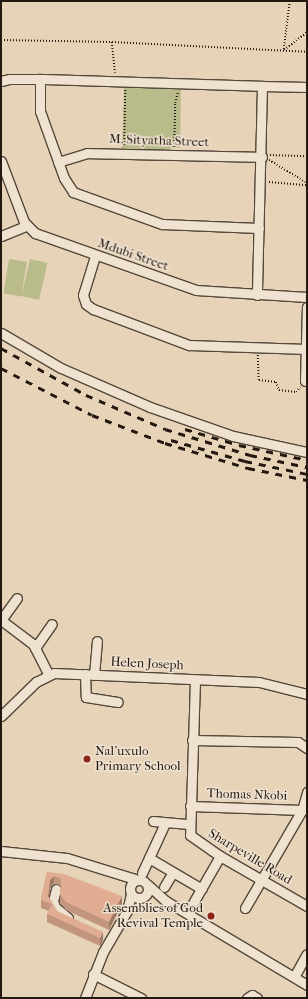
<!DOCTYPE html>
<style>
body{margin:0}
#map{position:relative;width:308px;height:999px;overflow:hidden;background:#e6d3b8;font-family:"IM FELL French Canon",serif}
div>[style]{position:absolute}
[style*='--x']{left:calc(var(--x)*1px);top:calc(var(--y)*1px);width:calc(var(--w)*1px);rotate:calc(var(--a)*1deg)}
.green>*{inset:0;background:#babb8b;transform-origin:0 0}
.path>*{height:1.5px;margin-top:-0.75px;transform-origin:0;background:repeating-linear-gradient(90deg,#241910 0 1px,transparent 0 3px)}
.roads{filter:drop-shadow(1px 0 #54483a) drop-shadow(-1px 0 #54483a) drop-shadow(0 1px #54483a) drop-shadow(0 -1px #54483a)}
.minor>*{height:9px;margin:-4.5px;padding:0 4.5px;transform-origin:4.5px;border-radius:4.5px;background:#efe2d1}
.minor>.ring{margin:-4.5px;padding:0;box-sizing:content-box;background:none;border:9px solid #efe2d1;border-radius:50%}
.rail>*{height:2.5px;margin-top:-1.25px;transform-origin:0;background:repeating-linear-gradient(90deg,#241910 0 7px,transparent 0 14px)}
.wall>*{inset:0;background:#c1957e}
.shaded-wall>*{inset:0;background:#9d7966}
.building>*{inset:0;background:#e0ad92}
.dots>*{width:11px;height:11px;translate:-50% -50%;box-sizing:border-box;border:2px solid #efe2d1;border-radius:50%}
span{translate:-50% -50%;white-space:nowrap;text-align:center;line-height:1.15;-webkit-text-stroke:3px #efe2d1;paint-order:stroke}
.street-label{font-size:13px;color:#241910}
.poi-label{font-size:13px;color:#241910}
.left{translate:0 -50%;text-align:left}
.right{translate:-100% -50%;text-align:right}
.frame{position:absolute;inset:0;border:2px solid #241910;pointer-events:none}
</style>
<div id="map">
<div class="green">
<i style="clip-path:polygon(124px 88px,181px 89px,180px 148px,171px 147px,170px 150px,122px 149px)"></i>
<i style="left:9px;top:259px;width:18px;height:35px;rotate:9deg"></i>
<i style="left:30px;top:259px;width:18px;height:38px;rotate:13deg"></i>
</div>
<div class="path">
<i style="--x:290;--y:1;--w:49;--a:97"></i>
<i style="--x:284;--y:50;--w:29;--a:-38"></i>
<i style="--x:1;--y:40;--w:111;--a:1"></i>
<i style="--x:112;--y:42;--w:31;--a:84"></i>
<i style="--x:112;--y:42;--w:195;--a:2.9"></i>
<i style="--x:124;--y:145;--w:56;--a:-89"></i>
<i style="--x:174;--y:147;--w:44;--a:-88.7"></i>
<i style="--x:175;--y:103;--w:12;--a:-76"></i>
<i style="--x:270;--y:155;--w:37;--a:2"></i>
<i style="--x:269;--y:160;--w:44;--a:31.2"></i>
<i style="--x:269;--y:182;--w:38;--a:5"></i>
<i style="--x:258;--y:355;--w:25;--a:88"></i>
<i style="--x:259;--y:380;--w:17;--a:7"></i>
<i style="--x:276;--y:382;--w:9;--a:69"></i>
<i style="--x:279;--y:390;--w:17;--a:7"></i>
<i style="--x:296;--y:392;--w:6;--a:-51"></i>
</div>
<div class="roads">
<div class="minor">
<i style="--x:40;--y:79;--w:32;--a:90"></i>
<i style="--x:40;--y:111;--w:71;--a:70.3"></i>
<i style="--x:64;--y:178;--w:17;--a:57"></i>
<i style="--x:73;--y:192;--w:95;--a:19.8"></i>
<i style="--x:162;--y:224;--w:97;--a:2.4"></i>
<i style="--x:1;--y:81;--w:9;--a:-13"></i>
<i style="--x:10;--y:79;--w:30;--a:0"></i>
<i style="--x:40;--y:79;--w:222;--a:1.8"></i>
<i style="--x:262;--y:86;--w:209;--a:91.4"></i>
<i style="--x:262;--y:86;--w:45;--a:1.3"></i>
<i style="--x:1;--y:161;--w:65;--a:69.3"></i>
<i style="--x:24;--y:222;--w:16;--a:45"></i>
<i style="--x:35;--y:233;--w:171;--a:19.5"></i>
<i style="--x:196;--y:290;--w:111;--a:3.6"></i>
<i style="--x:58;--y:162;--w:30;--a:-17"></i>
<i style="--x:87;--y:153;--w:175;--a:1.3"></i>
<i style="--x:1;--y:236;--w:27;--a:-22"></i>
<i style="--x:95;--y:256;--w:41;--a:107.1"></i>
<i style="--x:83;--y:295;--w:9;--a:72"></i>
<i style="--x:86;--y:304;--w:9;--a:36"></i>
<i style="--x:93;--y:309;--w:103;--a:20.6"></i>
<i style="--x:189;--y:345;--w:118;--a:1.9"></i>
<i style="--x:1;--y:333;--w:69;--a:30.3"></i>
<i style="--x:61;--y:368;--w:97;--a:23.7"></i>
<i style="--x:150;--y:407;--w:88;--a:19.3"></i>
<i style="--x:233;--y:436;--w:76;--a:12.2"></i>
<i style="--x:305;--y:381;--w:74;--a:-88.5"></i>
<i style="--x:1;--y:620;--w:40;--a:37"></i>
<i style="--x:33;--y:644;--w:34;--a:63"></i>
<i style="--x:1;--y:620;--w:27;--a:-54"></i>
<i style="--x:35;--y:648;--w:29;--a:-55"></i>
<i style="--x:85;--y:674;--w:23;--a:88"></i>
<i style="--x:86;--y:697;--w:32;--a:9"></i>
<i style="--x:94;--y:675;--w:34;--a:-85"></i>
<i style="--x:195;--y:680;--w:155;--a:91.8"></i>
<i style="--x:190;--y:835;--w:37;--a:35"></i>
<i style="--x:220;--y:856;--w:100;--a:29.9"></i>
<i style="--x:1;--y:716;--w:49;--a:-44.2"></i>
<i style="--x:36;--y:682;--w:20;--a:-27"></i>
<i style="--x:54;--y:673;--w:205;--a:2.5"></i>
<i style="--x:259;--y:682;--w:49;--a:14"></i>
<i style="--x:192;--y:740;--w:106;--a:1.1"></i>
<i style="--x:298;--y:742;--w:11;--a:34"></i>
<i style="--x:190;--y:806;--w:112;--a:2"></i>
<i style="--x:153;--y:821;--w:36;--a:5"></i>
<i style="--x:1;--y:851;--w:66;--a:6.1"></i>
<i style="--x:67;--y:858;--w:74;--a:17.2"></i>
<i style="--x:149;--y:858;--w:61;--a:30.3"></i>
<i style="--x:142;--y:873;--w:55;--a:-65.3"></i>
<i class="ring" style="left:130px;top:880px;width:9px;height:9px"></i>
<i style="--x:148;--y:885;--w:24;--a:42"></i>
<i style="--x:166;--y:901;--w:164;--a:30.8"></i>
<i style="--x:164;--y:887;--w:17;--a:-59"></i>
<i style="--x:56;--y:889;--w:12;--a:104"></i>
<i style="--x:53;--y:901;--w:6;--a:72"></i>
<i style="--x:55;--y:907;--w:17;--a:40"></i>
<i style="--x:193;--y:903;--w:54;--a:-60.1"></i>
<i style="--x:245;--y:908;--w:113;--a:-59.8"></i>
<i style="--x:302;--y:810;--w:19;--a:-74"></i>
<i style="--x:93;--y:974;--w:54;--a:26.6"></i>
<i style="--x:294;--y:977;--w:26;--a:-61"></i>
<i style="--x:85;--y:998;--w:49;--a:-68.6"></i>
<i style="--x:103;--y:952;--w:48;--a:-59.7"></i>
<i style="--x:127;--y:911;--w:17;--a:-77"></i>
<i style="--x:247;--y:998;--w:6;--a:-31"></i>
<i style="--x:252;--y:995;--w:6;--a:31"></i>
</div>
</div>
<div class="rail">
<i style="--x:1;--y:348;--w:97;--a:28.9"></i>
<i style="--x:86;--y:395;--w:86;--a:23.3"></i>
<i style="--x:165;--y:429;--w:89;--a:17"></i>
<i style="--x:250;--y:455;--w:58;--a:11.9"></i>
<i style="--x:1;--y:368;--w:102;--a:27.3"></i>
<i style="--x:92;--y:415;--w:78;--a:21"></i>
<i style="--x:165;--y:443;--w:87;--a:16.8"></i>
<i style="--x:248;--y:468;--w:60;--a:11.5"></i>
<i style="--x:185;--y:429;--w:56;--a:16.5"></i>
<i style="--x:239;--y:445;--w:70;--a:12.4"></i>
<i style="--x:171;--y:440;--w:77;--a:15.8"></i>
<i style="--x:245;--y:461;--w:63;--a:11.8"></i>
</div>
<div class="wall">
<i style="clip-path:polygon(47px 872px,122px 904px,109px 930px,66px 910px,60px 902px,61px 886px,54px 883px,50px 888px,49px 897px,57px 911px,103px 940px,100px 946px,47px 922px,47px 914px,49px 911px,41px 908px,41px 900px)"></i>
</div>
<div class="shaded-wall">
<i style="clip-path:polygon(54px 876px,54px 883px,50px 888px,48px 904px,48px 896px,50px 880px)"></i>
<i style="clip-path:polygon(122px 896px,122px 904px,109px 930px,109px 922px)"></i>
<i style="clip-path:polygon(103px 932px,103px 940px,100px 946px,100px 938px)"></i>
</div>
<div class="building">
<i style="clip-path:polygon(47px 872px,64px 874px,122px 896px,109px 922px,66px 902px,60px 895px,61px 879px,54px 876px,50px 880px,48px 896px,57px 911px,103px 932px,100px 938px,47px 914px,52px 904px,41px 900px)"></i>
</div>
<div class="dots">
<i style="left:87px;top:759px;background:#8f2418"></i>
<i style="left:211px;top:916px;background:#8f2418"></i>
</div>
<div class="street-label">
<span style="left:159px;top:141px;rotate:2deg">M. Sityatha Street</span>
<span style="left:133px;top:255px;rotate:19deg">Mdubi Street</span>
<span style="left:147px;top:664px;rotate:3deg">Helen Joseph</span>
<span style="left:247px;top:795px;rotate:2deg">Thomas Nkobi</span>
<span style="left:250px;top:857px;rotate:31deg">Sharpeville Road</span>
</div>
<div class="poi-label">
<span class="left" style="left:95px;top:759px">Nal'uxulo<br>Primary School</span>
<span class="right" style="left:203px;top:916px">Assemblies of God<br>Revival Temple</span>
</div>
<div class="frame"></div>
</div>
